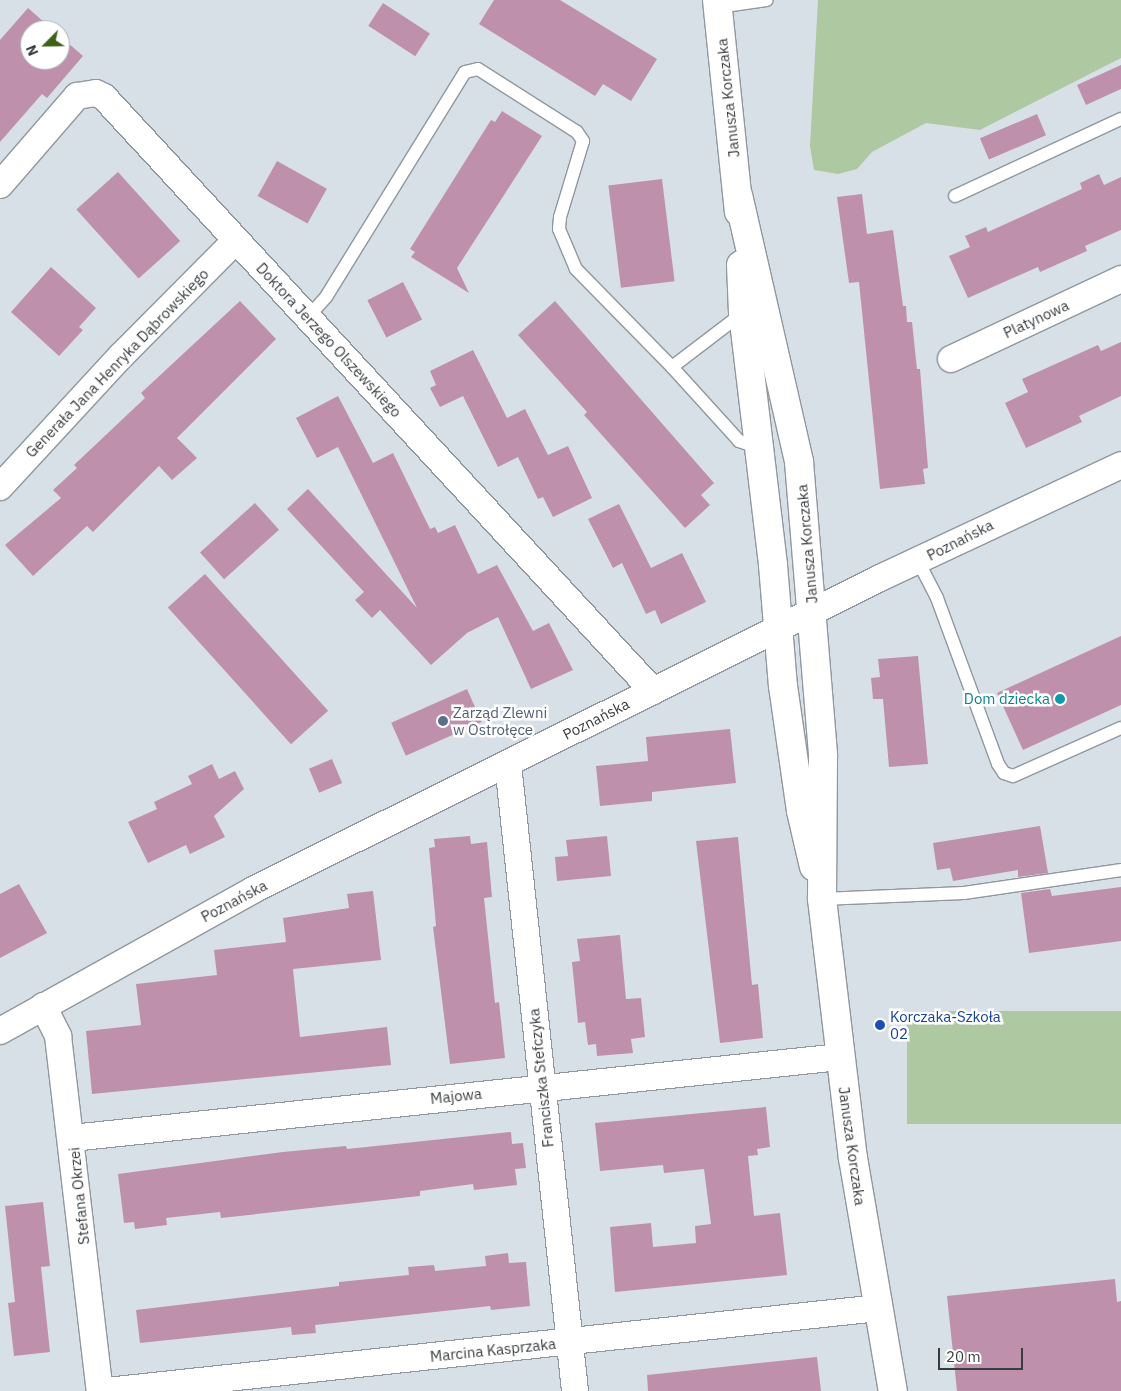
<!DOCTYPE html>
<meta charset="utf-8">
<style>
body{margin:0}
#map{position:relative;width:1121px;height:1391px;overflow:hidden;background:#d8e0e7;font-family:"IBM Plex Sans",sans-serif}
div>[style]{position:absolute}
[style*='--x']{left:calc(var(--x)*1px);top:calc(var(--y)*1px);width:calc(var(--w)*1px);rotate:calc(var(--a)*1deg)}
.green>*{inset:0;background:#aec8a2;transform-origin:0 0}
.building>*{inset:0;background:#bf90ab;transform-origin:0 0}
.roads{filter:drop-shadow(1px 0 #90979e) drop-shadow(-1px 0 #90979e) drop-shadow(0 1px #90979e) drop-shadow(0 -1px #90979e)}
.lane>*{height:12px;margin:-6px;padding:0 6px;transform-origin:6px;border-radius:6px;background:#fff}
.street>*{height:26px;margin:-13px;padding:0 13px;transform-origin:13px;border-radius:13px;background:#fff}
.secondary>*{height:28px;margin:-14px;padding:0 14px;transform-origin:14px;border-radius:14px;background:#fff}
.dots>*{width:14px;height:14px;translate:-50% -50%;box-sizing:border-box;border:2px solid #fff;border-radius:50%}
span{translate:-50% -50%;white-space:nowrap;text-align:center;line-height:1.15;-webkit-text-stroke:5px #fff;paint-order:stroke}
.street-label{font-size:15px;color:#393c3f}
.culture-label{font-size:15px;color:#0d838f}
.right{translate:-100% -50%;text-align:right}
.service-label{font-size:15px;color:#4e5e75}
.left{translate:0 -50%;text-align:left}
.transit-label{font-size:15px;color:#164399}
.north{position:absolute;left:20px;top:20px;width:50px;height:50px;box-sizing:border-box;background:#fff;border:1px solid #b0b1b2;border-radius:50%;rotate:247deg;font-size:14px;font-weight:700;line-height:20px;text-align:center;color:#393c3f}
.north::after{content:'';display:block;margin:auto;width:18px;height:22px;background:#406218;clip-path:polygon(50% 0,100% 100%,50% 72%,0 100%)}
.scale{position:absolute;left:938px;top:1348px;width:85px;height:22px;box-sizing:border-box;border:2px solid #393c3f;border-top:0;padding-left:6px;font-size:15px;line-height:18px;white-space:nowrap;color:#393c3f;-webkit-text-stroke:4px #fff;paint-order:stroke}
</style>
<div id="map">
<div class="green">
<i style="clip-path:polygon(818px 0,1121px 0,1121px 58px,980px 130px,926px 123px,872px 152px,857px 169px,838px 174px,814px 170px,810px 146px)"></i>
<i style="left:1121px;top:1011px;width:113px;height:214px;rotate:90deg"></i>
</div>
<div class="building">
<i style="clip-path:polygon(494px 0,560px 0,657px 59px,631px 101px,603px 84px,595px 96px,479px 24px)"></i>
<i style="left:383px;top:3px;width:56px;height:27px;rotate:33deg"></i>
<i style="clip-path:polygon(28px 8px,53px 30px,30px 30px,30px 60px,60px 60px,60px 36px,83px 56px,47px 98px,42px 94px,0 142px,0 40px)"></i>
<i style="clip-path:polygon(1121px 65px,1121px 89px,1086px 105px,1077px 85px)"></i>
<i style="clip-path:polygon(502px 111px,542px 136px,457px 268px,469px 293px,411px 257px,415px 252px,410px 249px,491px 120px,495px 122px)"></i>
<i style="left:1037px;top:114px;width:23px;height:62px;rotate:67deg"></i>
<i style="left:277px;top:161px;width:57px;height:40px;rotate:29deg"></i>
<i style="left:118px;top:172px;width:93px;height:56px;rotate:48deg"></i>
<i style="clip-path:polygon(1099px 174px,1104px 185px,1121px 177px,1121px 230px,1085px 246px,1087px 251px,1040px 272px,1038px 267px,968px 298px,949px 256px,970px 247px,965px 236px,986px 227px,988px 232px,1082px 189px,1080px 183px)"></i>
<i style="left:662px;top:179px;width:103px;height:54px;rotate:83deg"></i>
<i style="clip-path:polygon(862px 194px,867px 234px,893px 230px,903px 306px,906px 306px,907px 322px,912px 322px,917px 369px,920px 369px,928px 468px,923px 469px,925px 484px,880px 489px,859px 282px,849px 283px,837px 197px)"></i>
<i style="clip-path:polygon(51px 267px,96px 308px,79px 327px,83px 330px,59px 356px,11px 312px)"></i>
<i style="left:403px;top:282px;width:42px;height:40px;rotate:63deg"></i>
<i style="clip-path:polygon(240px 301px,276px 339px,177px 438px,197px 458px,172px 480px,159px 466px,93px 532px,87px 526px,33px 576px,5px 545px,61px 498px,53px 490px,77px 468px,74px 465px,145px 398px,141px 393px)"></i>
<i style="clip-path:polygon(555px 301px,714px 483px,701px 495px,710px 505px,685px 528px,584px 415px,587px 412px,518px 335px)"></i>
<i style="clip-path:polygon(1121px 342px,1121px 396px,1079px 416px,1082px 422px,1026px 448px,1005px 403px,1028px 392px,1022px 379px,1098px 345px,1101px 351px)"></i>
<i style="clip-path:polygon(473px 350px,507px 418px,525px 409px,548px 455px,568px 446px,592px 498px,553px 517px,543px 497px,538px 499px,518px 457px,498px 467px,463px 396px,440px 407px,430px 388px,436px 385px,430px 371px)"></i>
<i style="clip-path:polygon(338px 396px,373px 463px,393px 453px,430px 529px,435px 527px,438px 533px,455px 525px,478px 574px,497px 565px,533px 631px,549px 623px,573px 670px,531px 689px,498px 617px,467px 633px,431px 665px,380px 610px,372px 618px,355px 600px,364px 592px,287px 509px,308px 489px,417px 608px,338px 447px,317px 458px,296px 418px)"></i>
<i style="left:255px;top:503px;width:36px;height:74px;rotate:48deg"></i>
<i style="clip-path:polygon(619px 504px,651px 568px,682px 553px,706px 602px,661px 624px,655px 610px,646px 614px,622px 563px,613px 568px,588px 519px)"></i>
<i style="left:205px;top:574px;width:184px;height:50px;rotate:48deg"></i>
<i style="clip-path:polygon(1121px 636px,1121px 705px,1023px 750px,997px 693px)"></i>
<i style="clip-path:polygon(918px 656px,928px 764px,889px 767px,883px 699px,873px 699px,871px 678px,880px 677px,878px 659px)"></i>
<i style="left:467px;top:689px;width:36px;height:83px;rotate:66deg"></i>
<i style="clip-path:polygon(730px 729px,736px 783px,652px 792px,652px 801px,600px 806px,596px 766px,648px 761px,646px 737px)"></i>
<i style="left:332px;top:759px;width:26px;height:25px;rotate:67deg"></i>
<i style="clip-path:polygon(212px 764px,219px 779px,235px 771px,244px 789px,214px 816px,225px 837px,190px 854px,186px 845px,148px 863px,128px 822px,157px 809px,154px 802px,192px 784px,188px 776px)"></i>
<i style="clip-path:polygon(1040px 826px,1048px 873px,1018px 877px,1018px 870px,953px 881px,950px 868px,937px 870px,933px 843px)"></i>
<i style="clip-path:polygon(470px 836px,471px 844px,487px 842px,492px 897px,484px 898px,495px 1003px,499px 1002px,505px 1058px,450px 1064px,433px 927px,436px 926px,429px 848px,435px 847px,434px 839px)"></i>
<i style="clip-path:polygon(607px 836px,611px 876px,557px 881px,555px 857px,568px 856px,566px 840px)"></i>
<i style="clip-path:polygon(738px 837px,752px 985px,758px 984px,763px 1038px,720px 1043px,696px 841px)"></i>
<i style="clip-path:polygon(19px 884px,47px 933px,0 958px,0 894px)"></i>
<i style="clip-path:polygon(1121px 887px,1121px 941px,1029px 953px,1021px 893px,1050px 889px,1052px 896px)"></i>
<i style="clip-path:polygon(373px 891px,381px 960px,293px 969px,300px 1037px,387px 1027px,391px 1065px,92px 1094px,86px 1031px,141px 1025px,136px 984px,217px 975px,214px 950px,286px 942px,283px 918px,349px 908px,347px 894px)"></i>
<i style="clip-path:polygon(620px 935px,626px 999px,641px 998px,645px 1037px,631px 1039px,633px 1053px,597px 1056px,596px 1044px,588px 1045px,585px 1022px,578px 1023px,572px 962px,580px 961px,577px 939px)"></i>
<i style="clip-path:polygon(766px 1107px,770px 1147px,757px 1149px,758px 1155px,748px 1156px,754px 1216px,780px 1213px,787px 1275px,615px 1292px,610px 1227px,651px 1223px,653px 1247px,696px 1243px,695px 1226px,711px 1224px,704px 1169px,664px 1173px,663px 1165px,600px 1171px,595px 1123px)"></i>
<i style="clip-path:polygon(511px 1132px,512px 1144px,523px 1143px,526px 1168px,515px 1169px,517px 1185px,474px 1190px,473px 1184px,420px 1191px,420px 1196px,221px 1218px,220px 1212px,166px 1218px,167px 1225px,135px 1229px,134px 1222px,124px 1223px,118px 1174px,283px 1152px,346px 1146px,347px 1149px)"></i>
<i style="clip-path:polygon(43px 1202px,50px 1266px,41px 1267px,50px 1352px,14px 1356px,8px 1303px,15px 1302px,5px 1206px)"></i>
<i style="clip-path:polygon(508px 1253px,509px 1263px,526px 1262px,530px 1306px,491px 1310px,490px 1306px,315px 1325px,316px 1333px,292px 1335px,291px 1327px,140px 1343px,136px 1310px,339px 1286px,339px 1282px,409px 1275px,408px 1267px,434px 1265px,435px 1271px,486px 1266px,485px 1256px)"></i>
<i style="clip-path:polygon(1115px 1279px,1117px 1302px,1121px 1301px,1121px 1391px,957px 1391px,947px 1296px)"></i>
<i style="clip-path:polygon(817px 1357px,821px 1391px,648px 1391px,647px 1375px)"></i>
</div>
<div class="roads">
<div class="lane">
<i style="--x:718;--y:7;--w:49;--a:-8.1"></i>
<i style="--x:955;--y:196;--w:183;--a:-24.9"></i>
<i style="--x:308;--y:317;--w:27;--a:-48"></i>
<i style="--x:326;--y:297;--w:264;--a:-58.3"></i>
<i style="--x:465;--y:72;--w:13;--a:-13"></i>
<i style="--x:478;--y:69;--w:117;--a:32.5"></i>
<i style="--x:577;--y:132;--w:11;--a:56"></i>
<i style="--x:583;--y:141;--w:79;--a:106.8"></i>
<i style="--x:560;--y:217;--w:12;--a:95"></i>
<i style="--x:559;--y:229;--w:43;--a:67"></i>
<i style="--x:576;--y:269;--w:137;--a:45.6"></i>
<i style="--x:672;--y:367;--w:100;--a:47.8"></i>
<i style="--x:739;--y:441;--w:21;--a:19"></i>
<i style="--x:672;--y:367;--w:89;--a:-37.3"></i>
<i style="--x:918;--y:561;--w:42;--a:62.8"></i>
<i style="--x:937;--y:598;--w:177;--a:69.8"></i>
<i style="--x:998;--y:764;--w:11;--a:56"></i>
<i style="--x:1004;--y:773;--w:9;--a:18"></i>
<i style="--x:1013;--y:776;--w:118;--a:-24"></i>
<i style="--x:822;--y:899;--w:142;--a:-2.4"></i>
<i style="--x:964;--y:893;--w:159;--a:-8.3"></i>
</div>
<div class="street">
<i style="--x:0;--y:185;--w:118;--a:-49.1"></i>
<i style="--x:77;--y:96;--w:19;--a:-9"></i>
<i style="--x:96;--y:93;--w:9;--a:27"></i>
<i style="--x:104;--y:97;--w:809;--a:47.25"></i>
<i style="--x:951;--y:359;--w:188;--a:-25.2"></i>
<i style="--x:0;--y:487;--w:178;--a:-47.3"></i>
<i style="--x:121;--y:356;--w:163;--a:-45.2"></i>
<i style="--x:508;--y:764;--w:631;--a:83.9"></i>
<i style="--x:43;--y:1006;--w:34;--a:63"></i>
<i style="--x:58;--y:1036;--w:357;--a:83.3"></i>
<i style="--x:0;--y:1031;--w:290;--a:-29.1"></i>
<i style="--x:253;--y:890;--w:700;--a:-26.46"></i>
<i style="--x:880;--y:578;--w:266;--a:-25.1"></i>
<i style="--x:72;--y:1138;--w:772;--a:-6.02"></i>
<i style="--x:107;--y:1391;--w:775;--a:-6.14"></i>
</div>
<div class="secondary">
<i style="--x:717;--y:0;--w:213;--a:84.1"></i>
<i style="--x:738;--y:195;--w:274;--a:77.1"></i>
<i style="--x:799;--y:462;--w:295;--a:85.3"></i>
<i style="--x:823;--y:756;--w:143;--a:90.4"></i>
<i style="--x:822;--y:899;--w:261;--a:83.2"></i>
<i style="--x:853;--y:1158;--w:236;--a:80.3"></i>
<i style="--x:741;--y:265;--w:48;--a:87.6"></i>
<i style="--x:743;--y:313;--w:254;--a:83.2"></i>
<i style="--x:773;--y:565;--w:121;--a:85.3"></i>
<i style="--x:783;--y:686;--w:126;--a:81.8"></i>
<i style="--x:801;--y:811;--w:57;--a:76.9"></i>
</div>
</div>
<div class="dots">
<i style="left:1060px;top:699px;background:#0f9aa8"></i>
<i style="left:443px;top:721px;background:#5c6f8a"></i>
<i style="left:880px;top:1025px;background:#1a4fb4"></i>
</div>
<div class="street-label">
<span style="left:728px;top:98px;rotate:-96deg">Janusza Korczaka</span>
<span style="left:1036px;top:319px;rotate:-25deg">Platynowa</span>
<span style="left:329px;top:340px;rotate:47deg">Doktora Jerzego Olszewskiego</span>
<span style="left:117px;top:363px;rotate:-46deg">Generała Jana Henryka Dąbrowskiego</span>
<span style="left:960px;top:540px;rotate:-27deg">Poznańska</span>
<span style="left:807px;top:544px;rotate:-95deg">Janusza Korczaka</span>
<span style="left:596px;top:719px;rotate:-27deg">Poznańska</span>
<span style="left:234px;top:901px;rotate:-28deg">Poznańska</span>
<span style="left:541px;top:1078px;rotate:-96deg">Franciszka Stefczyka</span>
<span style="left:456px;top:1096px;rotate:-6deg">Majowa</span>
<span style="left:852px;top:1146px;rotate:82deg">Janusza Korczaka</span>
<span style="left:79px;top:1196px;rotate:-96deg">Stefana Okrzei</span>
<span style="left:493px;top:1350px;rotate:-6deg">Marcina Kasprzaka</span>
</div>
<div class="culture-label">
<span class="right" style="left:1050px;top:699px">Dom dziecka</span>
</div>
<div class="service-label">
<span class="left" style="left:453px;top:721px">Zarząd Zlewni<br>w Ostrołęce</span>
</div>
<div class="transit-label">
<span class="left" style="left:890px;top:1025px">Korczaka-Szkoła<br>02</span>
</div>
<div class="north">N</div>
<div class="scale">20 m</div>
</div>
